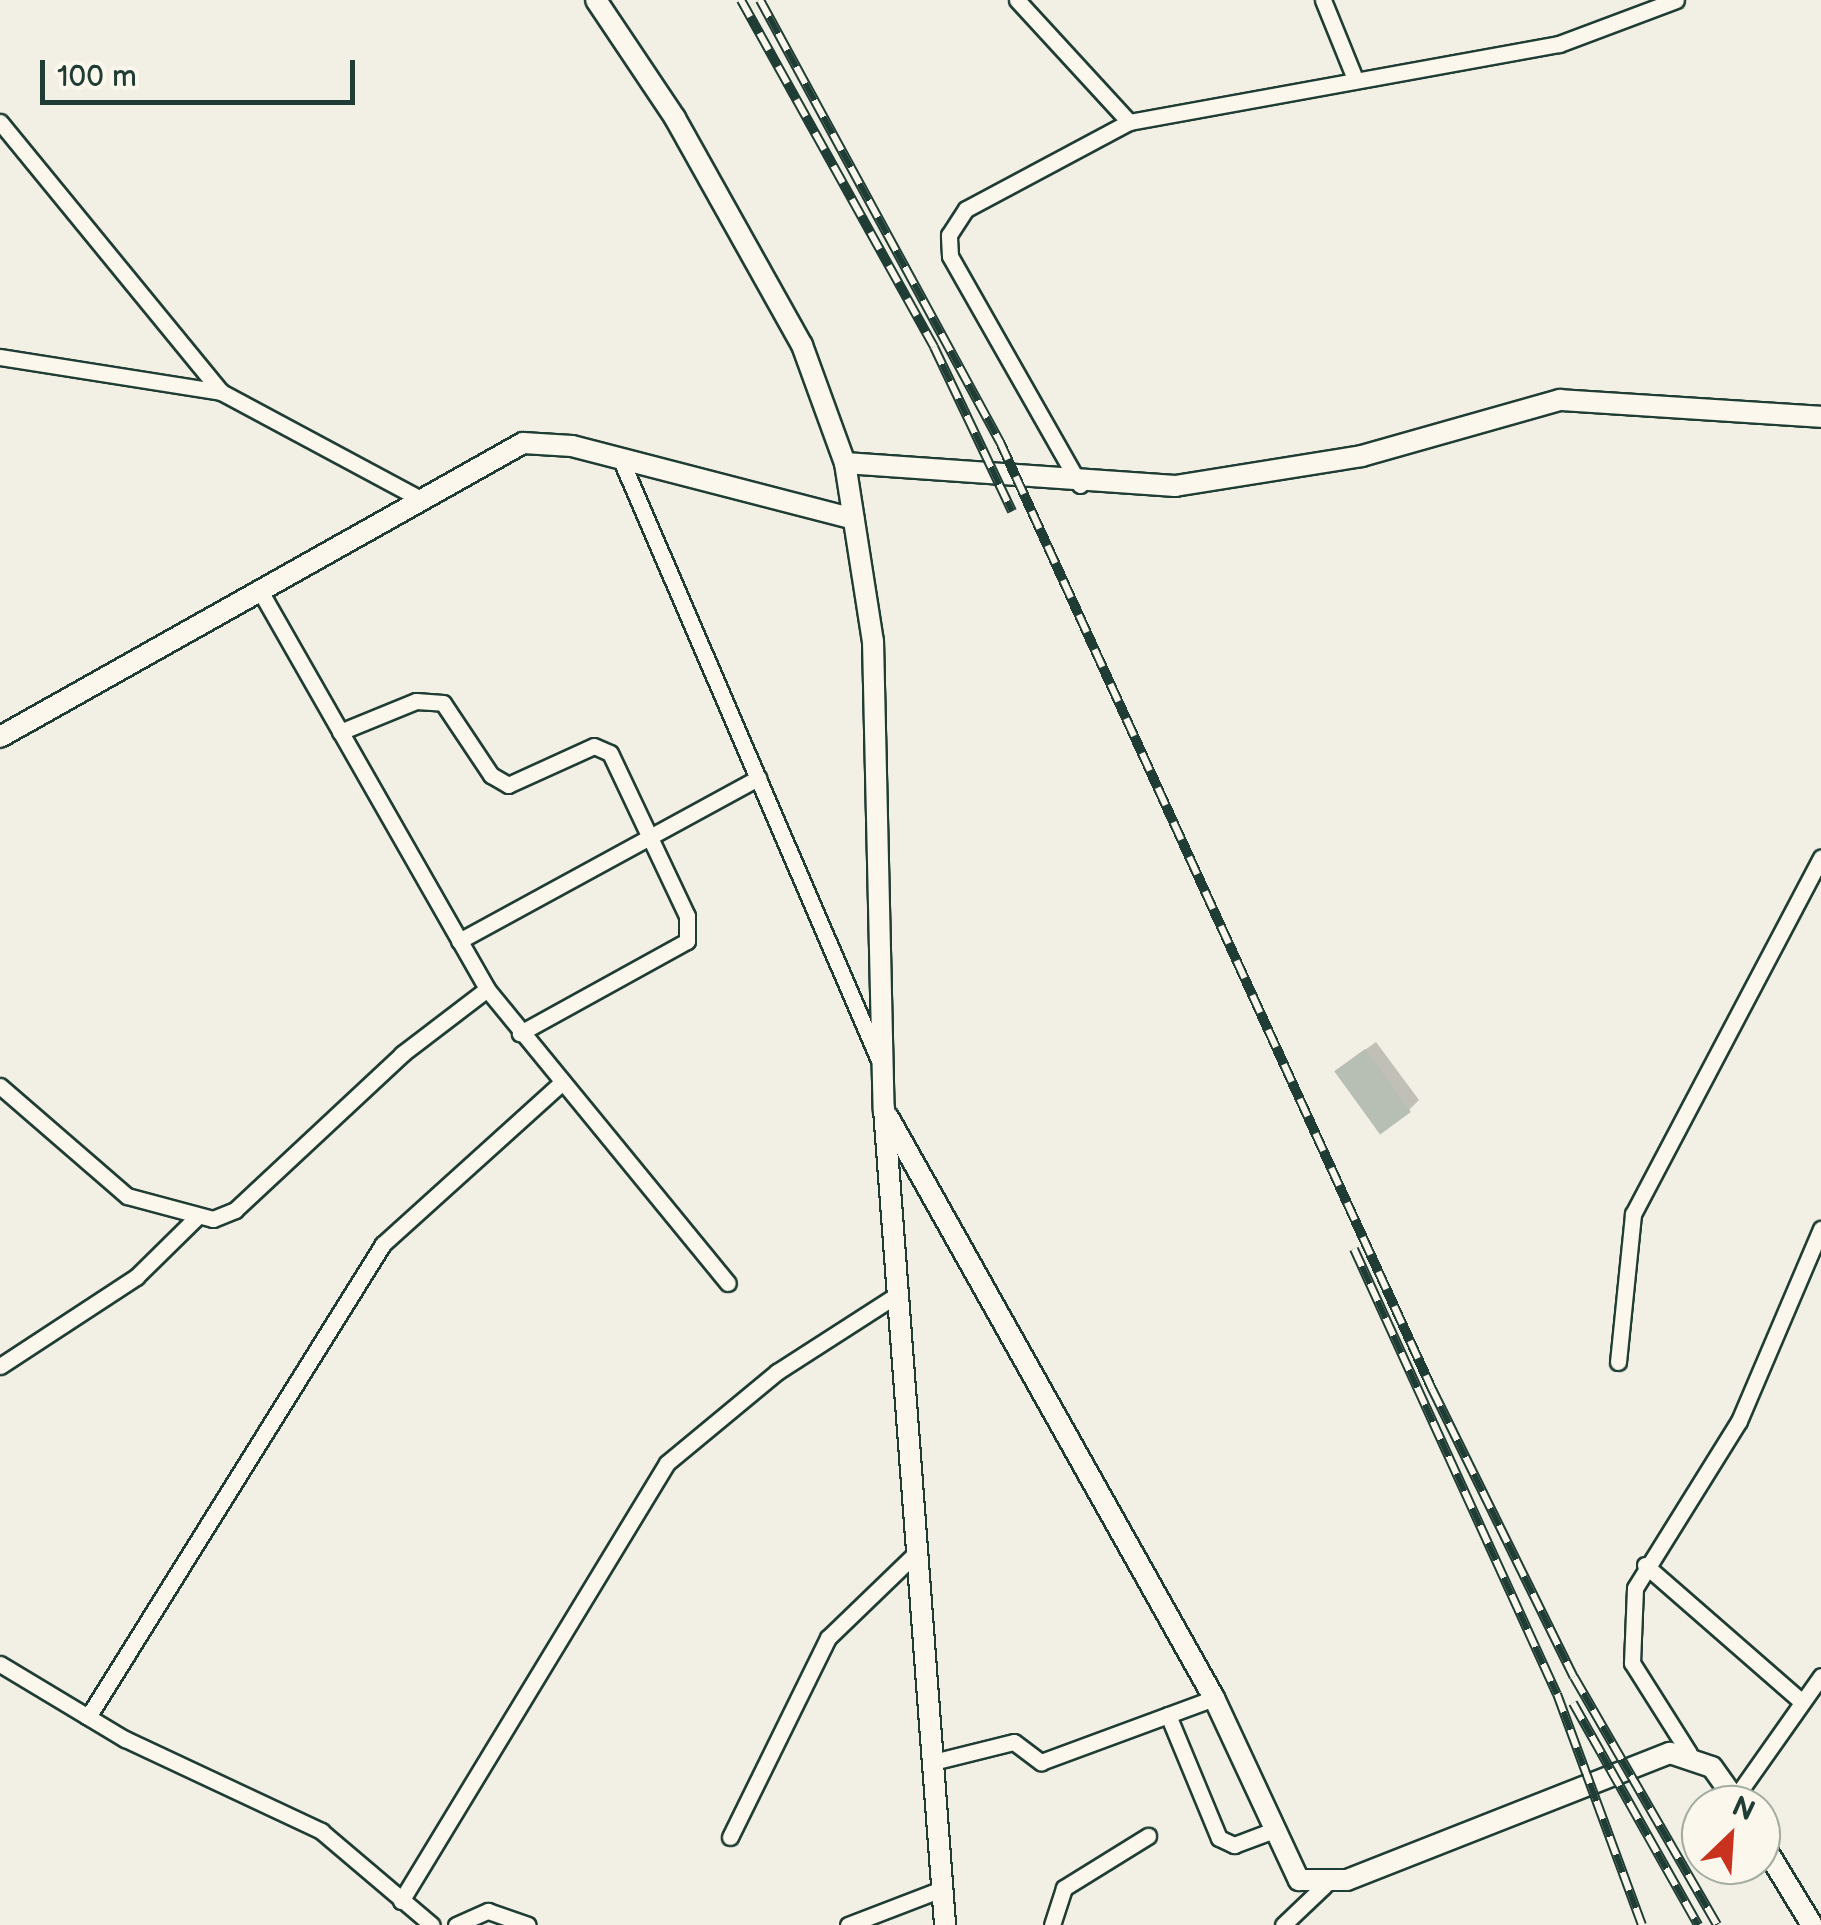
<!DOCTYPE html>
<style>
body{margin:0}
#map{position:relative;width:1821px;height:1925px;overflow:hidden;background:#f2f0e5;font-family:"Balsamiq Sans",sans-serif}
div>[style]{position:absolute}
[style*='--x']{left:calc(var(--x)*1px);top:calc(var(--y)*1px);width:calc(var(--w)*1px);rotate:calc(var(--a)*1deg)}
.shadow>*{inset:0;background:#0003}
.building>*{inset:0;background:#b7beb3;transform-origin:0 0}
.roads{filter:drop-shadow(2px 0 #1f3d34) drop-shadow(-2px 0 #1f3d34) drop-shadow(0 2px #1f3d34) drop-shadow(0 -2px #1f3d34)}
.minor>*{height:15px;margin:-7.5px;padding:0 7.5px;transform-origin:7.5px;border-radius:7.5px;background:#fbf7ec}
.tertiary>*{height:20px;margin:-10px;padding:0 10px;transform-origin:10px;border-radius:10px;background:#fbf7ec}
.rail>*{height:10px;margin-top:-5px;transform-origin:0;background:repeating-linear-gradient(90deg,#fbf7ec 0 19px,#1f3d34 0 38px);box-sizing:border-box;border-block:2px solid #1f3d34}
span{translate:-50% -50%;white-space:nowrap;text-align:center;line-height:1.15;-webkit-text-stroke:8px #fbf7ec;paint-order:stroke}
.north{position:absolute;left:1681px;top:1785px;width:100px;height:100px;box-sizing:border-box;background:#fbf7ec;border:2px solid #a3ada2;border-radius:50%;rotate:25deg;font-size:28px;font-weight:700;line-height:40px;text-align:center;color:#1f3d34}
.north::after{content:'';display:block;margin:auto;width:35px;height:45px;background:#c8321e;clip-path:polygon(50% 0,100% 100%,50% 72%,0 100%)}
.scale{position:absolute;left:40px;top:60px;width:315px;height:45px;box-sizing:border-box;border:5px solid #1f3d34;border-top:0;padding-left:12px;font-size:30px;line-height:35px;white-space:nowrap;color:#1f3d34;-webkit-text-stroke:8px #fbf7ec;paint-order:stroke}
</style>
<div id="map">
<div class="shadow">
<i style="clip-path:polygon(1376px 1042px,1419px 1100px,1409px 1110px,1348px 1062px)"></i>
</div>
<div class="building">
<i style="left:1365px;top:1049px;width:78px;height:38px;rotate:54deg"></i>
</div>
<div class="roads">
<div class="minor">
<i style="--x:1017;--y:0;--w:166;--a:47.4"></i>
<i style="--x:1323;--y:0;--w:80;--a:67.9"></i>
<i style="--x:0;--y:122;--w:349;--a:50.7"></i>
<i style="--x:221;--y:392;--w:225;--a:28.2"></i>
<i style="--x:0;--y:357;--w:224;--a:9"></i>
<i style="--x:621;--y:460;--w:653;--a:66.73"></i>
<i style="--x:1080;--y:485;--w:263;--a:-119.6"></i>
<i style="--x:950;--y:256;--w:21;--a:-93"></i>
<i style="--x:949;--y:235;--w:31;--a:-57"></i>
<i style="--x:966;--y:209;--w:185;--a:-28.1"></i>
<i style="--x:1129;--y:122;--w:437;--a:-10.3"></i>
<i style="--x:1559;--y:44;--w:125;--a:-20.6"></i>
<i style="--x:259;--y:589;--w:460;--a:60.3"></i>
<i style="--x:487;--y:989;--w:380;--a:50.7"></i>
<i style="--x:340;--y:732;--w:82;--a:-22.2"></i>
<i style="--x:416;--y:701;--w:27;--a:4"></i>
<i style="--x:443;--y:703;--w:87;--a:56.3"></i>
<i style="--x:491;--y:775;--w:20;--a:30"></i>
<i style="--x:508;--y:785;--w:94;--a:-24.4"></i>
<i style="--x:594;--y:746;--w:17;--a:24"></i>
<i style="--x:610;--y:753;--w:180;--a:64.7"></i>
<i style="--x:687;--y:916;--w:25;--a:90"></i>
<i style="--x:687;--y:941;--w:191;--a:151.1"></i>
<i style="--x:459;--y:941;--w:341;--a:-28.6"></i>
<i style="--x:0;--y:1086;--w:168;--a:40.9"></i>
<i style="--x:127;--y:1196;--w:89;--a:15"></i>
<i style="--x:213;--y:1219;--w:24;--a:-22"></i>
<i style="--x:235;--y:1210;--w:229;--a:-43"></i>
<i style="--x:402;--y:1054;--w:107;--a:-37.4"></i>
<i style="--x:1618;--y:1362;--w:149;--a:-84.2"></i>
<i style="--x:1633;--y:1214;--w:403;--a:-62.2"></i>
<i style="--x:0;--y:1366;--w:163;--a:-33.2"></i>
<i style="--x:136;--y:1277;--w:86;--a:-44.5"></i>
<i style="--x:1645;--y:1565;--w:208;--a:41.1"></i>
<i style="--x:0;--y:1664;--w:146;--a:31"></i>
<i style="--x:125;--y:1739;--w:217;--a:25.1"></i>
<i style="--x:321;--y:1831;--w:145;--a:40.3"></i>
<i style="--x:1168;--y:1715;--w:133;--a:67.5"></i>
<i style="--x:1219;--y:1838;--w:17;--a:25"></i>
<i style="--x:1234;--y:1845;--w:43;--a:-20.6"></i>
<i style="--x:88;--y:1717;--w:557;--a:-58.05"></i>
<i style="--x:383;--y:1244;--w:237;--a:-42.1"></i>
<i style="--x:1689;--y:1753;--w:107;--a:-122.3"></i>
<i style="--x:1632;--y:1663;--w:75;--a:-87.7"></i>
<i style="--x:1635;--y:1588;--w:197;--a:-58.1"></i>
<i style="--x:1739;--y:1421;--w:209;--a:-66.9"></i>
<i style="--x:933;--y:1762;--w:83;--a:-13.9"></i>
<i style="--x:1014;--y:1742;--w:34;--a:37"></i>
<i style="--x:1041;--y:1762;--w:184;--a:-20.3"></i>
<i style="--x:1735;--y:1798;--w:149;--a:-54.8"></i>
<i style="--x:730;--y:1837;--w:222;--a:-63.8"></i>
<i style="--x:828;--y:1638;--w:124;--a:-44"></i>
<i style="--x:401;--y:1901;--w:512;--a:-58.73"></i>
<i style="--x:667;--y:1463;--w:143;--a:-39.6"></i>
<i style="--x:777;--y:1372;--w:144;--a:-32.8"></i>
<i style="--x:456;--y:1925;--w:35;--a:-24"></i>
<i style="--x:488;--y:1911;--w:42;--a:19.3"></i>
<i style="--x:848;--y:1925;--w:101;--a:-21"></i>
<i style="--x:1052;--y:1925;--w:39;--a:-72"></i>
<i style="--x:1064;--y:1888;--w:99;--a:-31.8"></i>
<i style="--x:1283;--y:1925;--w:57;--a:-43.6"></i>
</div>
<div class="tertiary">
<i style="--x:596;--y:0;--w:142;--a:56.2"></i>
<i style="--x:675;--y:118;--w:260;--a:60.8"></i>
<i style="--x:802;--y:345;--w:126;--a:70"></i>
<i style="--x:845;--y:463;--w:180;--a:81.1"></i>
<i style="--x:873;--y:641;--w:468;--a:88.7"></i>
<i style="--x:884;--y:1109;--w:818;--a:85.72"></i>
<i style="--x:845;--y:463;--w:331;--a:4"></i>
<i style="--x:1175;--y:486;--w:189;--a:-9.1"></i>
<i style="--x:1362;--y:456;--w:206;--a:-15.8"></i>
<i style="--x:1560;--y:400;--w:262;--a:3.7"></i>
<i style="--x:0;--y:737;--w:600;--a:-29.34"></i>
<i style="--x:523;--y:443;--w:49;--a:3.5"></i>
<i style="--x:572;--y:446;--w:291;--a:14.5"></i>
<i style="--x:888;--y:1117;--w:666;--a:60.7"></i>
<i style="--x:1214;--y:1698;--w:201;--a:65"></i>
<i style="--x:1299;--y:1880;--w:48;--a:0"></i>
<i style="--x:1347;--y:1880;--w:347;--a:-21.5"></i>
<i style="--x:1670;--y:1753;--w:44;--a:18.4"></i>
<i style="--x:1712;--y:1767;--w:47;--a:54.6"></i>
<i style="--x:1761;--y:1841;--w:98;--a:58.7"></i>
</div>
</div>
<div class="rail">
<i style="--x:741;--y:0;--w:397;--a:60.9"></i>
<i style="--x:934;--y:347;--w:182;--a:64.6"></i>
<i style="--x:760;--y:0;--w:503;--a:61.5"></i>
<i style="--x:1000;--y:442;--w:1041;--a:65.48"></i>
<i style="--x:1432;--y:1389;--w:321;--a:63.8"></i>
<i style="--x:1574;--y:1677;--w:286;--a:60"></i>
<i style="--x:1354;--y:1249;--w:489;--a:65.5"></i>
<i style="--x:1557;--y:1694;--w:246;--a:69.8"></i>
<i style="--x:1573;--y:1703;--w:255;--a:60.6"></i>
</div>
<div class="north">N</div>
<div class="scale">100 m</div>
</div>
